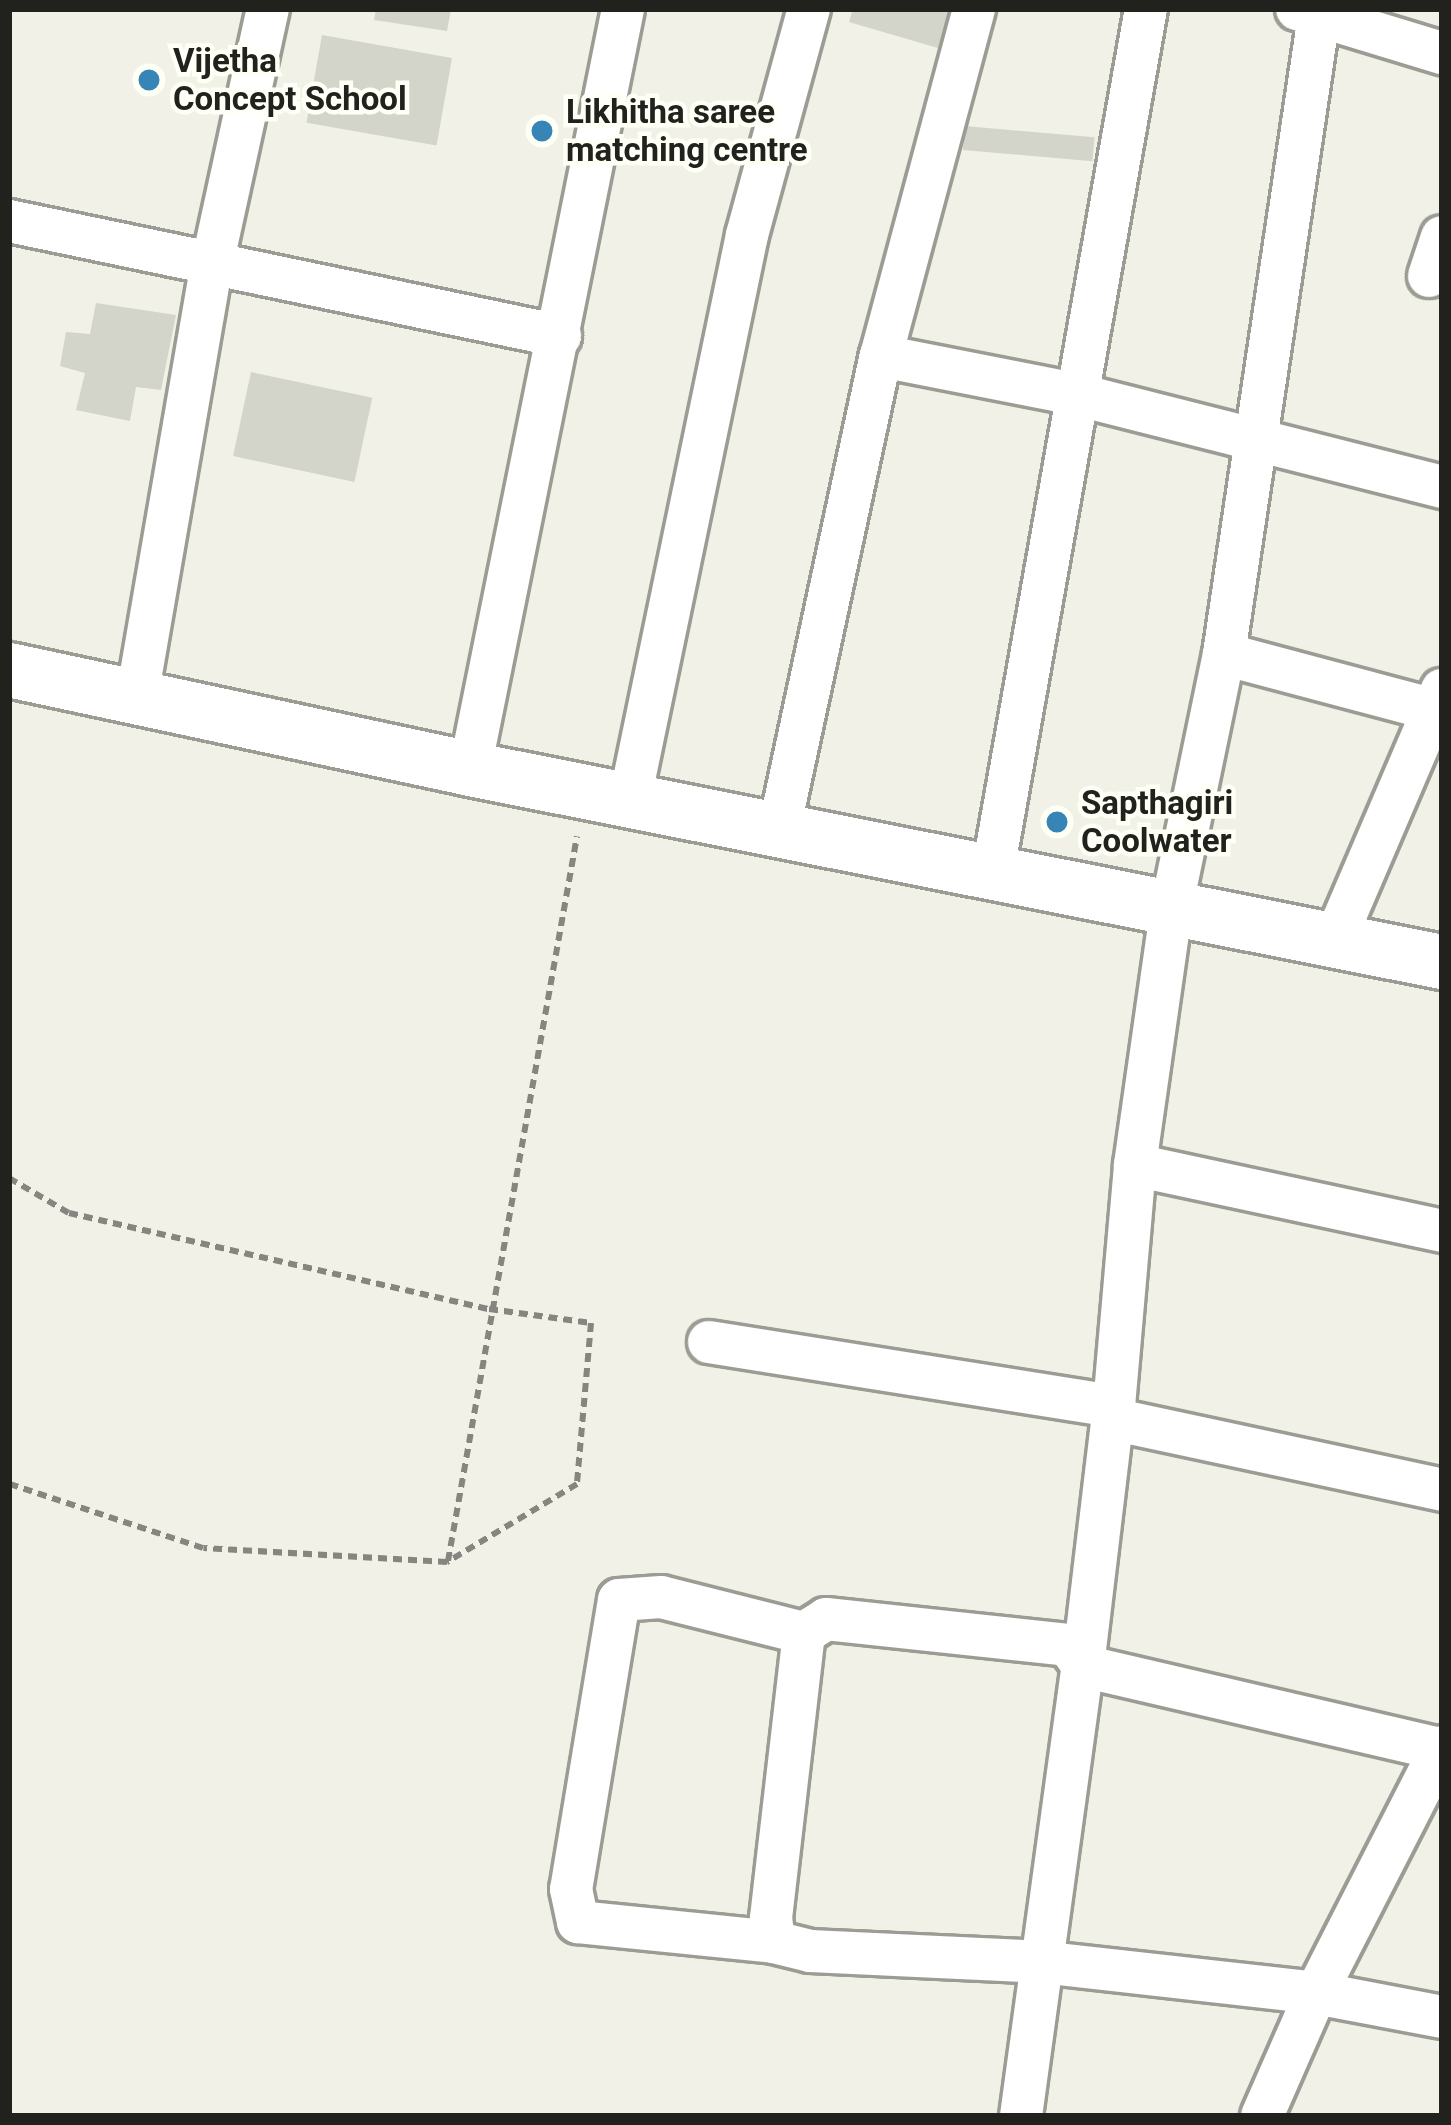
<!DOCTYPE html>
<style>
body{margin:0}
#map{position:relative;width:1451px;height:2125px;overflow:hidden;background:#f1f1e7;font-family:Roboto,sans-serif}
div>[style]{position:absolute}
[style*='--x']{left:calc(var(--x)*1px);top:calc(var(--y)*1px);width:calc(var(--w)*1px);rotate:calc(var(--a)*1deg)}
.building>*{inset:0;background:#d3d4ca;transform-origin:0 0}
.path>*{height:6px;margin-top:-3px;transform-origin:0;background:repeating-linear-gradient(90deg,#85867f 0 9px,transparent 0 15px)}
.roads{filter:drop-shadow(3px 0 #9b9c93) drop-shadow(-3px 0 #9b9c93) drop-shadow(0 3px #9b9c93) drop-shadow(0 -3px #9b9c93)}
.minor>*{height:42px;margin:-21px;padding:0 21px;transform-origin:21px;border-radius:21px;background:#fff}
.tertiary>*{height:54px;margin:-27px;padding:0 27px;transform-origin:27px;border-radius:27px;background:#fff}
.dots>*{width:33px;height:33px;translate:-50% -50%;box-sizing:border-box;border:6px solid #fefff5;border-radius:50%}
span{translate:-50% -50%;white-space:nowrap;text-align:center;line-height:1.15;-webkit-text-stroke:9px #fefff5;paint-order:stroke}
.poi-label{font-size:33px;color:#21221e;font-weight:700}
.left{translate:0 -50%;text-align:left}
.frame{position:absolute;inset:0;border:12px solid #21221e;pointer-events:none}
</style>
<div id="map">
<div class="building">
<i style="clip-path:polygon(376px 9px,451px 9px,447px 31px,374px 20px)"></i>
<i style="clip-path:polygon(853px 9px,950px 9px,938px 48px,849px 22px)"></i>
<i style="left:322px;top:35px;width:132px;height:89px;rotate:10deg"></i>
<i style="left:965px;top:126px;width:130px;height:24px;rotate:5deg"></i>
<i style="clip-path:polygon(96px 303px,176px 315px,161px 390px,136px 387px,130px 421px,76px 410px,85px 373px,60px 366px,66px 332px,90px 334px)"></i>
<i style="left:251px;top:372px;width:124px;height:86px;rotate:12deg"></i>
</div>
<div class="path">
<i style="--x:9;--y:1178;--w:69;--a:30.3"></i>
<i style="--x:69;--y:1213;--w:431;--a:12.9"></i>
<i style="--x:489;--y:1309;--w:103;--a:7.8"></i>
<i style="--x:591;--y:1323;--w:162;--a:95"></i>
<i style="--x:577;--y:1484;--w:152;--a:149"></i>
<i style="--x:447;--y:1562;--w:244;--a:-176.7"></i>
<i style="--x:203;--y:1548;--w:204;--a:-161.7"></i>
<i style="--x:448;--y:1561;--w:736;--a:-79.91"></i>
</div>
<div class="roads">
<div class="minor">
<i style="--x:1297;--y:9;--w:152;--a:16.9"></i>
<i style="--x:9;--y:221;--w:563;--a:11.79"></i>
<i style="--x:1429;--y:276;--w:41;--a:-71.6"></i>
<i style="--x:881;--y:356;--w:198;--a:11.1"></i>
<i style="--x:1075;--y:394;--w:379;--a:14.2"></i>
<i style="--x:1224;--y:654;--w:226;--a:14.9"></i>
<i style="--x:137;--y:697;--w:438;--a:-80.2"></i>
<i style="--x:212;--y:265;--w:262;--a:-77.7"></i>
<i style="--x:470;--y:769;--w:775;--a:-78.62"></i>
<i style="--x:630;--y:799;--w:576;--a:-78.28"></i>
<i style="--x:747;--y:235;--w:234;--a:-74.7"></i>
<i style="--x:779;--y:830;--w:485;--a:-77.9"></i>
<i style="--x:881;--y:356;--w:359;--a:-75"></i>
<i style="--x:993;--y:871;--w:875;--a:-79.94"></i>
<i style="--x:1336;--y:937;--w:269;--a:-66.8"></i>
<i style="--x:1135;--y:1165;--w:314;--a:12.1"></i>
<i style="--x:709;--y:1342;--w:410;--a:9"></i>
<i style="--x:1112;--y:1419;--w:338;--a:12.1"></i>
<i style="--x:804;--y:1633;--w:147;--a:-165.9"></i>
<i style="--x:661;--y:1597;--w:42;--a:175.9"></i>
<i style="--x:619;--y:1600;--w:293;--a:99.4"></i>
<i style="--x:571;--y:1889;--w:34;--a:78"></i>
<i style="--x:578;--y:1922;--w:197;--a:5.8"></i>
<i style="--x:774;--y:1942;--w:37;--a:14"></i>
<i style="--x:810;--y:1951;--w:230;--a:2.7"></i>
<i style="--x:1040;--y:1962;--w:278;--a:6.4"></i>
<i style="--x:1316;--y:1993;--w:128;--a:10.8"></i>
<i style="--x:774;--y:1942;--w:24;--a:-97"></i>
<i style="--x:771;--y:1918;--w:287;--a:-83.4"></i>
<i style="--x:804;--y:1633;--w:26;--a:-32"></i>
<i style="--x:826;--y:1619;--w:243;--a:6.1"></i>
<i style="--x:1068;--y:1645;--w:26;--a:54"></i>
<i style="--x:1083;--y:1666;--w:367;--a:13.1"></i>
<i style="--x:1021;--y:2116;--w:454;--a:-82.2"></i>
<i style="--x:1083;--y:1666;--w:262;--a:-83.2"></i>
<i style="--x:1114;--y:1406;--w:242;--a:-85"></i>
<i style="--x:1135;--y:1165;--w:263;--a:-81.9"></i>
<i style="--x:1172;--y:905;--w:256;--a:-78.3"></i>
<i style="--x:1224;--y:654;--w:652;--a:-81.53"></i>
<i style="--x:1262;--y:2116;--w:134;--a:-66.3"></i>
<i style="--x:1316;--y:1993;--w:276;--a:-62.9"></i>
</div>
<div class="tertiary">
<i style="--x:9;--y:670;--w:472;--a:12.1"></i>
<i style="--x:470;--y:769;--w:991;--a:11.23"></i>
</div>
</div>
<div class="dots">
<i style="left:149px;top:80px;background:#3784b7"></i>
<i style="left:542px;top:131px;background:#3784b7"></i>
<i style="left:1057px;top:822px;background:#3784b7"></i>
</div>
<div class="poi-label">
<span class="left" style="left:173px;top:80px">Vijetha<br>Concept School</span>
<span class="left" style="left:566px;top:131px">Likhitha saree<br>matching centre</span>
<span class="left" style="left:1081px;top:822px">Sapthagiri<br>Coolwater</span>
</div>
<div class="frame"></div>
</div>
